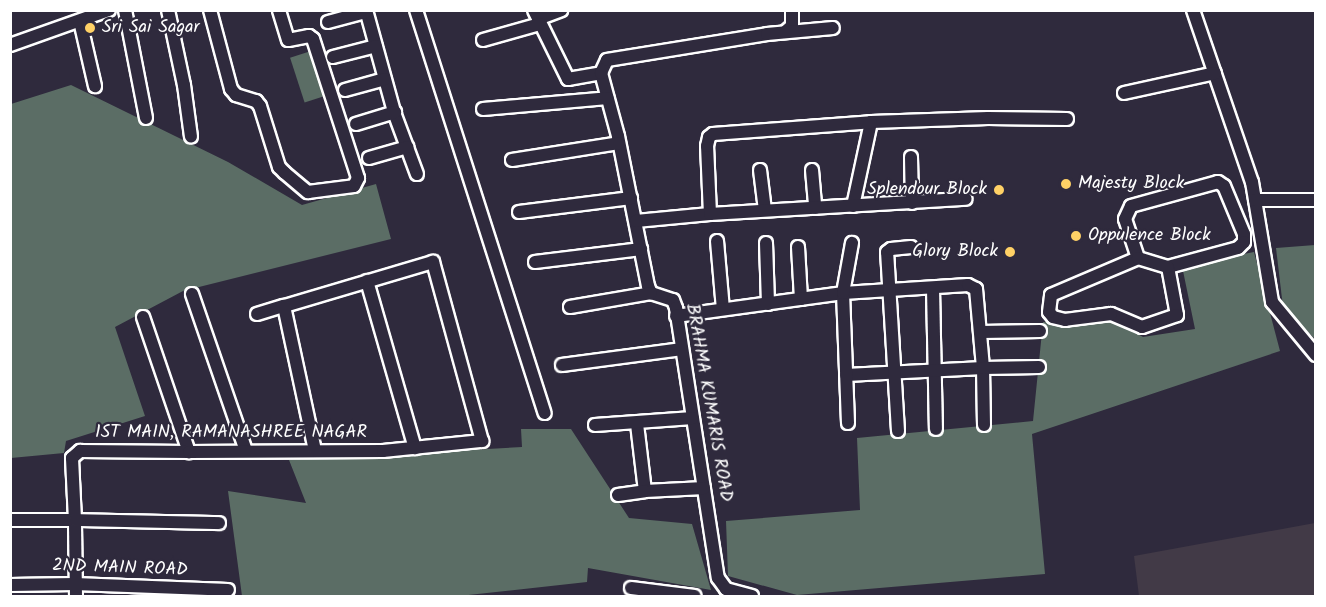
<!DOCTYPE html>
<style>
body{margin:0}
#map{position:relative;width:1326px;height:607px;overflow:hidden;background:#2f2a3d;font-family:Kalam,sans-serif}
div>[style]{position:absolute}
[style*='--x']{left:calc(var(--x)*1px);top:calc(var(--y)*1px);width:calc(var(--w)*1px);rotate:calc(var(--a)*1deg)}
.built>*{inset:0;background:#423a47}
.green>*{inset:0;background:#5b6d65;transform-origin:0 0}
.roads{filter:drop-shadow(2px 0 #fff) drop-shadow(-2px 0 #fff) drop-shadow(0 2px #fff) drop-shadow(0 -2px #fff)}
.minor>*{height:12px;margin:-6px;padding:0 6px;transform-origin:6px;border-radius:6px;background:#2f2a3d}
.dots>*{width:16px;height:16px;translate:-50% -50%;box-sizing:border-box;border:3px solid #2f2a3d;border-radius:50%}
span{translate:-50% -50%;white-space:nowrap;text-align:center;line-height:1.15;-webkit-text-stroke:4.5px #2f2a3d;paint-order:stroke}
.poi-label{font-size:18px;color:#fff}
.left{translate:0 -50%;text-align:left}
.right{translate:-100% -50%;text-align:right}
.street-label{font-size:18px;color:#fff}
.frame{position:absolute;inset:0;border:12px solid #fff;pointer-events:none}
</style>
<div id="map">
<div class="built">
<i style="clip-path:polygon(1315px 523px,1315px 596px,1139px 596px,1134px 556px)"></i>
</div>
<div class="green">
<i style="left:311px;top:51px;width:47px;height:22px;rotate:72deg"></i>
<i style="clip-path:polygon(71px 85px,228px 162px,302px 205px,376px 184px,391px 239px,183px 291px,115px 327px,145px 416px,66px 441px,64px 453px,11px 458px,11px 104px)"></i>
<i style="clip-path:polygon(1315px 245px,1315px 338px,1314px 338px,1283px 307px,1276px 248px)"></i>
<i style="clip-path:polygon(1254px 252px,1280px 351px,1032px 434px,1045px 574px,797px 595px,728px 576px,726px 521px,860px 510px,857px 438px,1033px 421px,1043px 322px,1116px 321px,1143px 337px,1195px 329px,1182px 266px)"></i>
<i style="clip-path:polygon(521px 429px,571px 429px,629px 518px,692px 524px,711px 590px,588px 568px,587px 582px,459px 596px,242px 596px,228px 491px,306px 503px,289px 460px,522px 447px)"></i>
</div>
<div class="roads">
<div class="minor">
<i style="--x:125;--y:10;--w:110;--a:79"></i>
<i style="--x:168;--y:10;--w:77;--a:78"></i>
<i style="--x:184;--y:85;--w:52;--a:82.3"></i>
<i style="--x:210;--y:10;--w:82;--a:75.1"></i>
<i style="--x:231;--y:89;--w:8;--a:50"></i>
<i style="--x:236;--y:95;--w:21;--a:17"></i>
<i style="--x:256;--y:101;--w:6;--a:51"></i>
<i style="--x:260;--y:106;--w:64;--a:72.7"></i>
<i style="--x:279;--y:167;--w:8;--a:45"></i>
<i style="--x:285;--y:173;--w:30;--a:40"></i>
<i style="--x:308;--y:192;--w:46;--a:-7.4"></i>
<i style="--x:354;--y:186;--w:9;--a:-63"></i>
<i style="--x:358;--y:178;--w:146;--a:-107.9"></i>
<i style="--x:313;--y:39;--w:5;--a:-143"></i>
<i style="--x:309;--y:36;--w:21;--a:169"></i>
<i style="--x:288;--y:40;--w:31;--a:-107"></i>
<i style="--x:366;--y:10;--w:109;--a:74.6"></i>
<i style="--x:395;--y:115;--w:63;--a:69.6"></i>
<i style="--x:416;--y:10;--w:423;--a:72.3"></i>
<i style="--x:534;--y:10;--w:77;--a:63.8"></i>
<i style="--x:568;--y:79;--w:34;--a:-10"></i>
<i style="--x:601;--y:73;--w:65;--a:74.9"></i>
<i style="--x:618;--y:136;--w:153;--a:78.7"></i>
<i style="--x:648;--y:286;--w:8;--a:67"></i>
<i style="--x:651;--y:293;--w:23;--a:18"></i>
<i style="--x:673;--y:300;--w:9;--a:69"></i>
<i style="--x:676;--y:308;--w:273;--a:81.2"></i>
<i style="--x:718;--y:578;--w:14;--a:54"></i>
<i style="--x:726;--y:589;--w:27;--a:15"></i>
<i style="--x:1193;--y:10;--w:182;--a:71.1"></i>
<i style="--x:1252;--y:182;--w:122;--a:80.5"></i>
<i style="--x:1272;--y:302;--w:69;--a:50.3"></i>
<i style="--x:538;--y:19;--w:25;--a:-21"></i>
<i style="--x:80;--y:21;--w:67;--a:77"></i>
<i style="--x:328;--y:22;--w:39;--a:-15"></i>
<i style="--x:785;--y:32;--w:9;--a:-41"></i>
<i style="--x:792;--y:26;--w:16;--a:-90"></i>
<i style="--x:483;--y:40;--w:59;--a:-15.7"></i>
<i style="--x:10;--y:45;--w:105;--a:-19.5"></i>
<i style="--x:333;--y:57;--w:44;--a:-14.3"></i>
<i style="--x:601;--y:73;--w:14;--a:-65"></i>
<i style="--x:607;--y:60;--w:162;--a:-9.2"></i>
<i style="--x:767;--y:34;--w:66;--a:-5.2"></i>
<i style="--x:345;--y:90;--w:41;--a:-15.4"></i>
<i style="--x:1124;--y:93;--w:93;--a:-12.4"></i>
<i style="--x:483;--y:109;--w:125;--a:-5"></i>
<i style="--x:356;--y:124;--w:41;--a:-17.1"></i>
<i style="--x:911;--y:157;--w:46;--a:88.8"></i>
<i style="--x:369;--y:158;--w:40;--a:-16"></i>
<i style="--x:512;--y:160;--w:108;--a:-9"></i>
<i style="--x:760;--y:170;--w:40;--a:82.9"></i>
<i style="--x:812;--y:170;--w:38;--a:85"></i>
<i style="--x:1218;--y:182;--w:7;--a:34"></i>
<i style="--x:1224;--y:186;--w:52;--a:67.4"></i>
<i style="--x:1244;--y:234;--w:8;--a:90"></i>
<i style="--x:1244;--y:242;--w:8;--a:135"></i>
<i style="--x:1238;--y:248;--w:73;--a:164.8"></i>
<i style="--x:1168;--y:267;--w:49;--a:79.4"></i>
<i style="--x:1177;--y:315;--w:37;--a:161"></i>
<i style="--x:1142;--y:327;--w:34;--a:-157"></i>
<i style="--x:1111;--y:314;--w:46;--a:172.6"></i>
<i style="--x:1065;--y:320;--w:12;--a:-166"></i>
<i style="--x:1053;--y:317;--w:6;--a:-129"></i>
<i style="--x:1049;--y:312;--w:17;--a:-83"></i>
<i style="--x:1051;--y:295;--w:95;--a:-23"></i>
<i style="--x:1138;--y:258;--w:41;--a:-108.4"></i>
<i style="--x:1125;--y:219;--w:14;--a:-65"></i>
<i style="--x:1131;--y:206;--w:90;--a:-15.4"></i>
<i style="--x:1255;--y:200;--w:61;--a:0"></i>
<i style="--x:853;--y:206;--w:86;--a:-77.9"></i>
<i style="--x:871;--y:122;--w:117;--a:-2"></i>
<i style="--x:988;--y:118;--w:79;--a:0.7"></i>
<i style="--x:519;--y:212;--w:113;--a:-7.1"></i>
<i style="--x:710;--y:214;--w:68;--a:-92.5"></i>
<i style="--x:707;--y:146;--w:9;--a:-77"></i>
<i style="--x:709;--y:137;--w:5;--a:-37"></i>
<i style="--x:713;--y:134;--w:158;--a:-4.3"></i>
<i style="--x:636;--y:221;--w:74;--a:-5.4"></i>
<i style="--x:710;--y:214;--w:256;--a:-3.4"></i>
<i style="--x:717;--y:241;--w:68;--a:85"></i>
<i style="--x:766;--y:243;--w:61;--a:88.1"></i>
<i style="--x:798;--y:247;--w:52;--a:86.7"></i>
<i style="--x:1138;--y:258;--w:31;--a:17"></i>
<i style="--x:535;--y:262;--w:107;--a:-7"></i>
<i style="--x:367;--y:281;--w:174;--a:74"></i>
<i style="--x:933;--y:289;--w:140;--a:88.8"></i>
<i style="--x:192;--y:294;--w:166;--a:71"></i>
<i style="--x:570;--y:307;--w:82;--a:-9.8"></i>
<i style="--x:257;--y:314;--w:28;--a:-17"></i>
<i style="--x:676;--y:316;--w:169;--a:-7.8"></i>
<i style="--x:843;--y:293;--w:125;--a:-3.7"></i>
<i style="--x:968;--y:285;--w:9;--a:27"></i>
<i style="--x:976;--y:289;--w:79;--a:84.9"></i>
<i style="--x:983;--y:368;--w:137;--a:177.1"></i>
<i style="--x:143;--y:317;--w:143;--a:71.2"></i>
<i style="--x:981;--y:332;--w:59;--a:-1"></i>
<i style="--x:562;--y:365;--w:121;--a:-7.6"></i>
<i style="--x:848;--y:423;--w:130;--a:-92.2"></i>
<i style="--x:843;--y:293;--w:51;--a:-79.8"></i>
<i style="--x:637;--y:424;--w:67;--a:83.2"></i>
<i style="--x:645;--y:491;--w:59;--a:-2.9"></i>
<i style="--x:595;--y:425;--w:98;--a:-4.1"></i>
<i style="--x:984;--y:425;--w:57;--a:-91"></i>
<i style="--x:983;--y:368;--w:56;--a:-1"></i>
<i style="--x:898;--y:431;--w:179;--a:-93.5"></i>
<i style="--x:887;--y:252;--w:5;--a:-37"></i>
<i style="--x:891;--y:249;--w:20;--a:-6"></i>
<i style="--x:618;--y:495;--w:27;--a:-8"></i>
<i style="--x:10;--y:520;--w:65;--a:0"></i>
<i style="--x:75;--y:520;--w:62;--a:-92.8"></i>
<i style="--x:72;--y:458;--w:11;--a:-41"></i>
<i style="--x:80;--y:451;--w:109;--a:0.5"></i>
<i style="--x:189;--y:452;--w:194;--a:-0.3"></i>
<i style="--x:383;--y:451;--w:100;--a:-5.8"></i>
<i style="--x:482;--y:441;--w:186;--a:-105.3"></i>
<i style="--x:433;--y:262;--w:155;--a:163.5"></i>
<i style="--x:284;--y:306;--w:148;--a:77.9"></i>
<i style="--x:10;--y:585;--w:65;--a:-0.9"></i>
<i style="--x:75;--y:584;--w:153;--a:2.2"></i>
<i style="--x:631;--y:588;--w:64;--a:7.1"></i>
<i style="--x:76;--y:596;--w:76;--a:-90.8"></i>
<i style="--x:75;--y:520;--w:144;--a:1.2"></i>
</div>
</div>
<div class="dots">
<i style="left:90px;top:28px;background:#ffd166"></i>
<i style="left:1066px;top:184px;background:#ffd166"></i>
<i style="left:999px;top:190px;background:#ffd166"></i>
<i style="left:1076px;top:236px;background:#ffd166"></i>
<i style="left:1010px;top:252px;background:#ffd166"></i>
</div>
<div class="poi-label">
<span class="left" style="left:102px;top:28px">Sri Sai Sagar</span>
<span class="left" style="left:1078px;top:184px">Majesty Block</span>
<span class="right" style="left:987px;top:190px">Splendour Block</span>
<span class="left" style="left:1088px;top:236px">Oppulence Block</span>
<span class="right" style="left:998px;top:252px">Glory Block</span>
</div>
<div class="street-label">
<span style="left:708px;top:403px;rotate:80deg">BRAHMA KUMARIS ROAD</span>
<span style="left:231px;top:433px">1ST MAIN, RAMANASHREE NAGAR</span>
<span style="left:120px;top:569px;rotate:2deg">2ND MAIN ROAD</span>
</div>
<div class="frame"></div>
</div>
